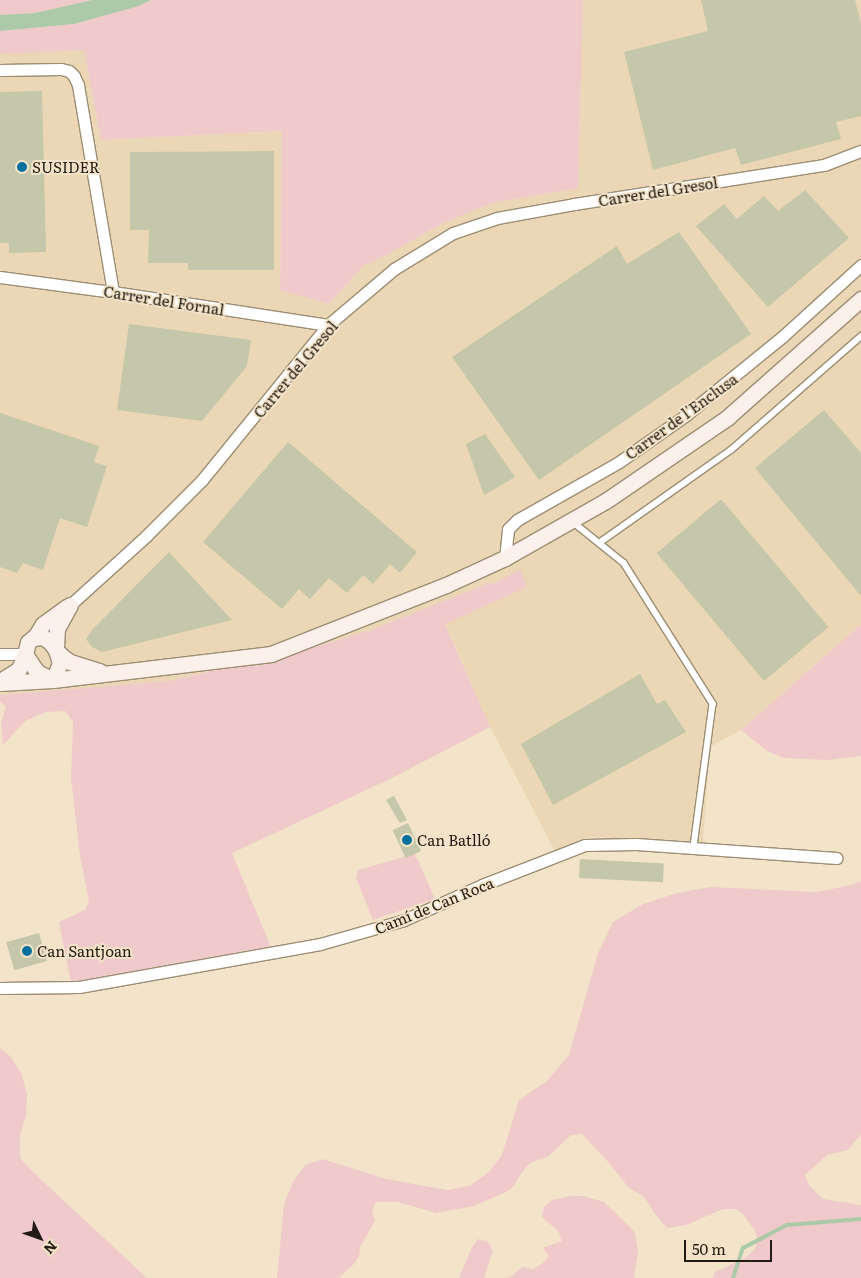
<!DOCTYPE html>
<meta charset="utf-8">
<style>
body{margin:0}
#map{position:relative;width:861px;height:1278px;overflow:hidden;background:#f3e3c8;font-family:Literata,serif}
div>[style]{position:absolute}
[style*='--x']{left:calc(var(--x)*1px);top:calc(var(--y)*1px);width:calc(var(--w)*1px);rotate:calc(var(--a)*1deg)}
.built>*{inset:0;background:#ebd7b5}
.green>*{inset:0;background:#f0caca}
.water>*{inset:0;background:#acc9a8}
.stream>*{height:4px;margin:-2px;padding:0 2px;transform-origin:2px;border-radius:2px;background:#acc9a8}
.building>*{inset:0;background:#c4c7a9;transform-origin:0 0}
.roads{filter:drop-shadow(1px 0 #9c8e74) drop-shadow(-1px 0 #9c8e74) drop-shadow(0 1px #9c8e74) drop-shadow(0 -1px #9c8e74)}
.lane>*{height:5.5px;margin:-2.75px;padding:0 2.75px;transform-origin:2.75px;border-radius:2.75px;background:#fff}
.street>*{height:11px;margin:-5.5px;padding:0 5.5px;transform-origin:5.5px;border-radius:5.5px;background:#fff}
.secondary>*{height:15px;margin:-7.5px;padding:0 7.5px;transform-origin:7.5px;border-radius:7.5px;background:#fcf0ea}
.dots>*{width:14px;height:14px;translate:-50% -50%;box-sizing:border-box;border:2px solid #f3e3c8;border-radius:50%}
span{translate:-50% -50%;white-space:nowrap;text-align:center;line-height:1.15;-webkit-text-stroke:4px #f3e3c8;paint-order:stroke}
.poi-label{font-size:15px;color:#211b11}
.left{translate:0 -50%;text-align:left}
.street-label{font-size:15px;color:#211b11}
.north{position:absolute;left:15px;top:1213px;width:50px;height:50px;-webkit-text-stroke:4px #f3e3c8;paint-order:stroke;rotate:132deg;font-size:14px;font-weight:700;line-height:20px;text-align:center;color:#211b11}
.north::after{content:'';display:block;margin:auto;width:18px;height:22px;background:#211b11;clip-path:polygon(50% 0,100% 100%,50% 72%,0 100%)}
.scale{position:absolute;left:684px;top:1240px;width:88px;height:22px;box-sizing:border-box;border:2px solid #211b11;border-top:0;padding-left:6px;font-size:15px;line-height:18px;white-space:nowrap;color:#211b11;-webkit-text-stroke:4px #f3e3c8;paint-order:stroke}
</style>
<div id="map">
<div class="built">
<i style="clip-path:polygon(583px 0,861px 0,861px 624px,741px 730px,710px 747px,703px 842px,590px 837px,555px 851px,490px 727px,437px 604px,371px 630px,312px 648px,169px 681px,0 695px,0 54px,84px 49px,101px 140px,282px 131px,280px 290px,329px 304px,364px 265px,381px 258px,443px 223px,492px 203px,578px 188px)"></i>
</div>
<div class="green">
<i style="clip-path:polygon(0 0,92px 0,35px 13px,0 15px)"></i>
<i style="clip-path:polygon(151px 0,583px 0,578px 188px,492px 203px,443px 223px,381px 258px,364px 265px,329px 304px,280px 290px,282px 131px,101px 140px,84px 50px,0 54px,0 31px,74px 24px,139px 6px)"></i>
<i style="clip-path:polygon(521px 569px,527px 587px,445px 624px,490px 727px,392px 778px,232px 853px,272px 950px,250px 950px,96px 979px,71px 982px,59px 922px,85px 910px,89px 902px,80px 856px,71px 778px,73px 722px,65px 711px,46px 712px,25px 721px,3px 745px,1px 723px,6px 707px,0 701px,0 695px,169px 681px,312px 648px,371px 630px,489px 583px,493px 584px)"></i>
<i style="clip-path:polygon(861px 624px,861px 756px,828px 760px,784px 758px,767px 751px,741px 730px)"></i>
<i style="clip-path:polygon(415px 854px,435px 899px,373px 920px,356px 878px,358px 870px)"></i>
<i style="clip-path:polygon(861px 881px,861px 1134px,848px 1150px,827px 1155px,805px 1175px,809px 1185px,823px 1199px,861px 1205px,861px 1278px,712px 1278px,715px 1272px,745px 1258px,754px 1250px,758px 1240px,755px 1231px,743px 1214px,735px 1209px,723px 1209px,686px 1225px,667px 1228px,655px 1214px,644px 1197px,628px 1187px,610px 1164px,582px 1134px,571px 1135px,549px 1156px,530px 1163px,523px 1171px,512px 1188px,504px 1193px,474px 1206px,436px 1213px,398px 1202px,376px 1202px,372px 1211px,375px 1221px,360px 1247px,359px 1256px,354px 1264px,338px 1278px,277px 1278px,284px 1204px,293px 1182px,305px 1165px,323px 1159px,386px 1179px,447px 1190px,469px 1186px,488px 1173px,502px 1155px,519px 1100px,547px 1081px,569px 1055px,598px 953px,613px 922px,643px 904px,677px 893px,711px 887px,817px 892px,851px 885px)"></i>
<i style="clip-path:polygon(0 1048px,10px 1056px,21px 1073px,27px 1093px,26px 1115px,20px 1135px,20px 1158px,34px 1173px,147px 1278px,0 1278px)"></i>
<i style="clip-path:polygon(572px 1196px,583px 1196px,604px 1202px,635px 1232px,638px 1252px,634px 1278px,508px 1278px,523px 1267px,533px 1269px,543px 1263px,549px 1256px,543px 1248px,562px 1241px,558px 1231px,542px 1217px,544px 1207px,552px 1200px)"></i>
<i style="clip-path:polygon(478px 1239px,488px 1242px,493px 1251px,484px 1278px,459px 1278px,472px 1247px)"></i>
</div>
<div class="water">
<i style="clip-path:polygon(92px 0,151px 0,139px 6px,74px 24px,0 31px,0 15px,35px 13px)"></i>
</div>
<div class="stream">
<i style="--x:733;--y:1278;--w:32;--a:-72"></i>
<i style="--x:743;--y:1248;--w:50;--a:-27.6"></i>
<i style="--x:787;--y:1225;--w:74;--a:-4.6"></i>
</div>
<div class="building">
<i style="clip-path:polygon(701px 0,855px 0,861px 24px,861px 116px,836px 122px,841px 139px,741px 165px,735px 148px,653px 170px,624px 52px,708px 31px)"></i>
<i style="clip-path:polygon(42px 91px,46px 252px,9px 253px,9px 243px,0 243px,0 92px)"></i>
<i style="clip-path:polygon(274px 151px,274px 270px,188px 270px,188px 263px,148px 263px,149px 230px,130px 230px,130px 152px)"></i>
<i style="clip-path:polygon(805px 190px,849px 238px,768px 307px,696px 226px,724px 204px,737px 219px,764px 196px,778px 211px)"></i>
<i style="clip-path:polygon(679px 232px,751px 334px,539px 480px,452px 357px,617px 246px,627px 264px)"></i>
<i style="clip-path:polygon(129px 324px,251px 340px,247px 366px,202px 421px,117px 410px)"></i>
<i style="clip-path:polygon(824px 410px,861px 453px,861px 596px,755px 468px)"></i>
<i style="clip-path:polygon(0 413px,99px 446px,94px 462px,107px 466px,87px 527px,60px 518px,43px 570px,23px 563px,17px 573px,0 567px)"></i>
<i style="clip-path:polygon(485px 434px,515px 477px,484px 495px,466px 444px)"></i>
<i style="clip-path:polygon(288px 442px,417px 552px,400px 573px,390px 564px,373px 584px,363px 575px,347px 593px,329px 578px,310px 599px,299px 589px,282px 609px,203px 542px)"></i>
<i style="left:721px;top:499px;width:167px;height:84px;rotate:50deg"></i>
<i style="clip-path:polygon(169px 552px,232px 620px,102px 652px,92px 647px,86px 639px,92px 630px)"></i>
<i style="clip-path:polygon(640px 674px,657px 704px,665px 700px,686px 732px,553px 805px,521px 744px)"></i>
<i style="clip-path:polygon(394px 796px,407px 820px,400px 823px,386px 800px)"></i>
<i style="left:408px;top:823px;width:31px;height:17px;rotate:65deg"></i>
<i style="left:580px;top:859px;width:84px;height:19px;rotate:3deg"></i>
<i style="left:39px;top:933px;width:29px;height:34px;rotate:74deg"></i>
</div>
<div class="roads">
<div class="lane">
<i style="--x:573;--y:522;--w:65;--a:38.8"></i>
<i style="--x:624;--y:563;--w:167;--a:57.7"></i>
<i style="--x:713;--y:704;--w:144;--a:97.6"></i>
<i style="--x:599;--y:543;--w:161;--a:-35.2"></i>
<i style="--x:731;--y:450;--w:173;--a:-41.2"></i>
</div>
<div class="street">
<i style="--x:0;--y:70;--w:61;--a:-0.9"></i>
<i style="--x:61;--y:69;--w:8;--a:14"></i>
<i style="--x:69;--y:71;--w:7;--a:45"></i>
<i style="--x:74;--y:76;--w:10;--a:66"></i>
<i style="--x:78;--y:85;--w:210;--a:80.4"></i>
<i style="--x:0;--y:277;--w:114;--a:7.6"></i>
<i style="--x:113;--y:292;--w:218;--a:8.7"></i>
<i style="--x:505;--y:558;--w:29;--a:-84"></i>
<i style="--x:508;--y:529;--w:13;--a:-45"></i>
<i style="--x:517;--y:520;--w:117;--a:-29.6"></i>
<i style="--x:619;--y:462;--w:82;--a:-35"></i>
<i style="--x:686;--y:415;--w:124;--a:-39.1"></i>
<i style="--x:782;--y:337;--w:107;--a:-42.3"></i>
<i style="--x:70;--y:605;--w:103;--a:-42.2"></i>
<i style="--x:146;--y:536;--w:79;--a:-45"></i>
<i style="--x:202;--y:480;--w:200;--a:-50.9"></i>
<i style="--x:328;--y:325;--w:87;--a:-40.3"></i>
<i style="--x:394;--y:269;--w:69;--a:-31.4"></i>
<i style="--x:453;--y:233;--w:46;--a:-18.8"></i>
<i style="--x:497;--y:218;--w:78;--a:-10.3"></i>
<i style="--x:574;--y:204;--w:253;--a:-8.9"></i>
<i style="--x:824;--y:165;--w:40;--a:-21"></i>
<i style="--x:0;--y:654;--w:25;--a:0"></i>
<i style="--x:0;--y:988;--w:79;--a:-0.7"></i>
<i style="--x:79;--y:987;--w:245;--a:-10.1"></i>
<i style="--x:320;--y:944;--w:87;--a:-15.9"></i>
<i style="--x:404;--y:920;--w:85;--a:-24.2"></i>
<i style="--x:482;--y:885;--w:110;--a:-21.2"></i>
<i style="--x:585;--y:845;--w:51;--a:-1.1"></i>
<i style="--x:636;--y:844;--w:201;--a:4"></i>
</div>
<div class="secondary">
<i style="--x:70;--y:605;--w:26;--a:119"></i>
<i style="--x:57;--y:628;--w:22;--a:93"></i>
<i style="--x:56;--y:650;--w:14;--a:73"></i>
<i style="--x:60;--y:663;--w:18;--a:112"></i>
<i style="--x:53;--y:680;--w:18;--a:-153"></i>
<i style="--x:37;--y:672;--w:22;--a:-124"></i>
<i style="--x:25;--y:654;--w:12;--a:-76"></i>
<i style="--x:28;--y:642;--w:6;--a:-39"></i>
<i style="--x:33;--y:638;--w:10;--a:-6"></i>
<i style="--x:43;--y:637;--w:9;--a:36"></i>
<i style="--x:50;--y:642;--w:10;--a:53"></i>
<i style="--x:56;--y:650;--w:10;--a:45"></i>
<i style="--x:63;--y:657;--w:9;--a:36"></i>
<i style="--x:70;--y:662;--w:31;--a:17"></i>
<i style="--x:35;--y:637;--w:15;--a:-58"></i>
<i style="--x:43;--y:624;--w:29;--a:-36"></i>
<i style="--x:0;--y:681;--w:22;--a:-32"></i>
<i style="--x:19;--y:669;--w:16;--a:-68"></i>
<i style="--x:0;--y:683;--w:53;--a:-3.2"></i>
<i style="--x:53;--y:680;--w:220;--a:-6.8"></i>
<i style="--x:271;--y:654;--w:188;--a:-21.5"></i>
<i style="--x:446;--y:585;--w:65;--a:-24.6"></i>
<i style="--x:505;--y:558;--w:117;--a:-29.6"></i>
<i style="--x:607;--y:500;--w:147;--a:-34.4"></i>
<i style="--x:728;--y:417;--w:178;--a:-41.6"></i>
</div>
</div>
<div class="dots">
<i style="left:22px;top:167px;background:#00719c"></i>
<i style="left:407px;top:840px;background:#00719c"></i>
<i style="left:27px;top:951px;background:#00719c"></i>
</div>
<div class="poi-label">
<span class="left" style="left:32px;top:167px">SUSIDER</span>
<span class="left" style="left:417px;top:840px">Can Batlló</span>
<span class="left" style="left:37px;top:951px">Can Santjoan</span>
</div>
<div class="street-label">
<span style="left:658px;top:191px;rotate:-9deg">Carrer del Gresol</span>
<span style="left:164px;top:300px;rotate:9deg">Carrer del Fornal</span>
<span style="left:295px;top:369px;rotate:-50deg">Carrer del Gresol</span>
<span style="left:681px;top:416px;rotate:-36deg">Carrer de l'Enclusa</span>
<span style="left:434px;top:905px;rotate:-22deg">Camí de Can Roca</span>
</div>
<div class="north">N</div>
<div class="scale">50 m</div>
</div>
